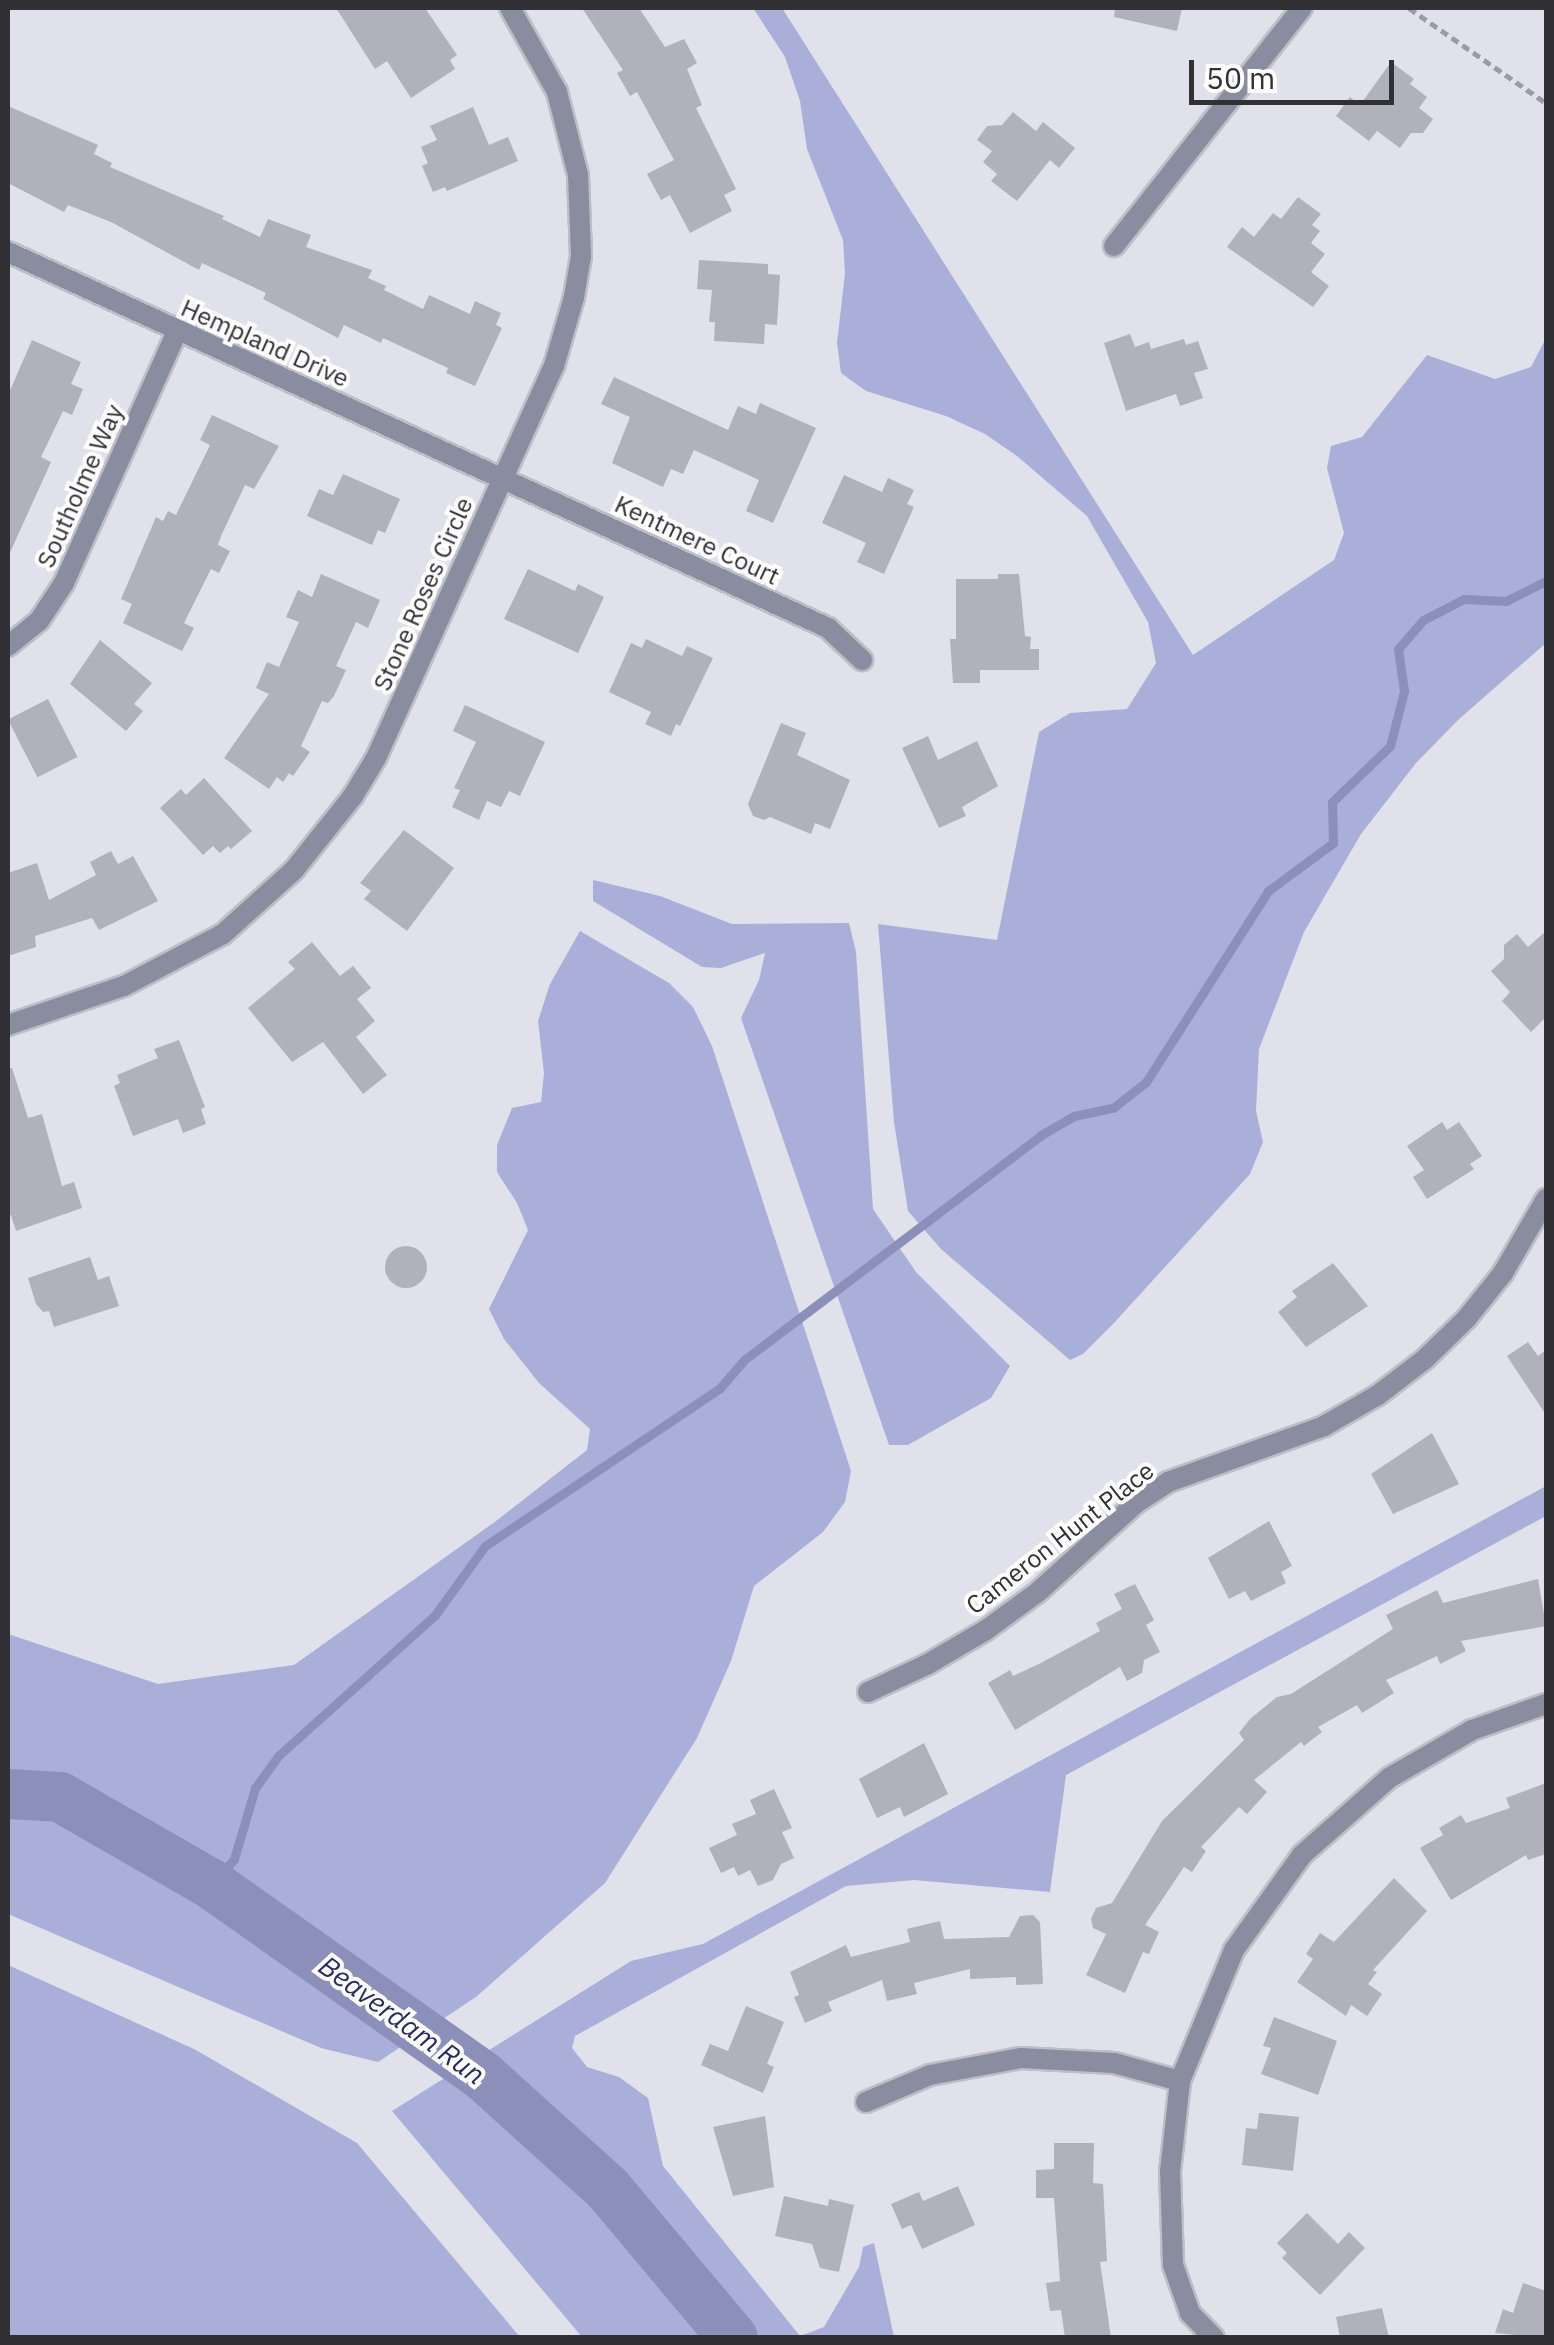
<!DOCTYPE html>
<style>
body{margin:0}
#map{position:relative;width:1554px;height:2345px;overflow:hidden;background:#e0e1ea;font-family:"IBM Plex Sans",sans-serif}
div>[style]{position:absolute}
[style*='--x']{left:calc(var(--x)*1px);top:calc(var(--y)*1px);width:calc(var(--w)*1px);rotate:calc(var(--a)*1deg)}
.forest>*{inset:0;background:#aaafda}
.stream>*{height:9px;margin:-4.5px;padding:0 4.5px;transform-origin:4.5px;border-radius:4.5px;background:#8c8fb9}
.river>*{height:50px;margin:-25px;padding:0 25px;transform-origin:25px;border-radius:25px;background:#8c8fb9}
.building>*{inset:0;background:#b0b1ba;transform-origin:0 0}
.round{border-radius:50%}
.path>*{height:5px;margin-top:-2.5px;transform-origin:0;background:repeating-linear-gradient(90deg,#9b9ca3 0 8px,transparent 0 13px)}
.roads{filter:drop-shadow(2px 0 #bdbec6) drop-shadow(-2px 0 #bdbec6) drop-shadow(0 2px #bdbec6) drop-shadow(0 -2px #bdbec6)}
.minor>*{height:20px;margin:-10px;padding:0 10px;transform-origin:10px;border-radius:10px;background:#8a8c9f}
span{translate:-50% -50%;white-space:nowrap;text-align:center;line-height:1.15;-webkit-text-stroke:8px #fff;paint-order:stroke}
.street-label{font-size:25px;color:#313135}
.water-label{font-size:28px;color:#2b2a60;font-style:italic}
.frame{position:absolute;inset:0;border:10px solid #313135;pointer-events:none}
.scale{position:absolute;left:1189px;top:60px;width:205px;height:45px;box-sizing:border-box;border:5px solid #313135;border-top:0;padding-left:12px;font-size:30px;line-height:35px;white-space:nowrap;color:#313135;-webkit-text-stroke:8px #fff;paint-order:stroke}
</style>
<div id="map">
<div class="forest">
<i style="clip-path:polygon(753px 8px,782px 8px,1193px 655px,1334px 560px,1344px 533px,1327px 468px,1331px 446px,1362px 437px,1427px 355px,1495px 379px,1531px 367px,1544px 342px,1546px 320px,1546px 643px,1459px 719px,1416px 763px,1361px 834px,1304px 932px,1259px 1049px,1256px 1111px,1263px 1142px,1250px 1174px,1112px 1325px,1083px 1354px,1070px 1360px,941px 1249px,908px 1211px,894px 1122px,878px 924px,997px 940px,1039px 732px,1070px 713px,1127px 709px,1156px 663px,1148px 622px,1087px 516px,1017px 456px,985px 434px,946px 416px,866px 391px,841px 373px,837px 343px,845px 273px,843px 240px,807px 149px,800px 101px,785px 57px)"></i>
<i style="clip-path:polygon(593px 880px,660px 896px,732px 924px,849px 923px,856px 952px,873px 1209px,916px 1272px,1010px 1366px,991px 1398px,908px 1445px,889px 1445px,741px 1018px,759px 980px,765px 953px,721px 968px,702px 967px,593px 901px)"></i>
<i style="clip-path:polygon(580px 931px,669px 983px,693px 1007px,712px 1046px,851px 1471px,845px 1502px,823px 1532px,754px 1586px,731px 1661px,697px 1738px,605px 1883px,476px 1997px,378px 2062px,321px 2048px,8px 1914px,8px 1634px,158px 1684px,294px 1665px,496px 1521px,587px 1450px,590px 1429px,539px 1383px,504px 1339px,489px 1309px,528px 1230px,517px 1203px,497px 1172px,497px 1145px,512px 1108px,541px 1102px,544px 1073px,538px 1021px,550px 984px)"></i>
<i style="clip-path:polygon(1546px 1486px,1546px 1516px,1066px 1775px,1050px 1892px,914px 1880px,846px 1886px,575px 2036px,572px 2048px,587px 2067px,619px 2077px,648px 2098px,663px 2166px,800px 2336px,824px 2327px,859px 2267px,863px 2247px,874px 2243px,894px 2337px,582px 2337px,392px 2111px,631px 1961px,703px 1944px)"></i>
<i style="clip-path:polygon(8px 1965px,194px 2049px,357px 2143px,520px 2337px,8px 2337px)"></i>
</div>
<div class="stream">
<i style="--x:211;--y:1884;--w:34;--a:-47"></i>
<i style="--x:234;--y:1859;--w:74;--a:-73.5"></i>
<i style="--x:255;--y:1788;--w:39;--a:-54"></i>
<i style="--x:278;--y:1756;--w:211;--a:-41.9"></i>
<i style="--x:435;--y:1615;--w:85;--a:-54.1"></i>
<i style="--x:485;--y:1546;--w:282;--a:-33.9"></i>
<i style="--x:719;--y:1389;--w:38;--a:-49"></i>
<i style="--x:744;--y:1360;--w:373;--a:-37.1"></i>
<i style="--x:1041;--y:1135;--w:38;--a:-30"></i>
<i style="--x:1074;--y:1116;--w:40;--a:-12"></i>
<i style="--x:1113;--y:1108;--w:42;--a:-38.2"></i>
<i style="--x:1146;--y:1082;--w:227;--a:-57.4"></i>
<i style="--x:1268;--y:891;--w:81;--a:-36.4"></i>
<i style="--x:1333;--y:843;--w:41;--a:-91.4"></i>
<i style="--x:1332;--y:802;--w:81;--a:-44"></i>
<i style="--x:1390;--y:746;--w:57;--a:-75.7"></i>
<i style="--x:1404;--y:691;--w:42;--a:-98.1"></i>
<i style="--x:1398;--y:649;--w:38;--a:-49"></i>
<i style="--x:1423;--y:620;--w:46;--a:-27.1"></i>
<i style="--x:1464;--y:599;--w:42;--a:2.7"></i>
<i style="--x:1506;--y:601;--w:45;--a:-26.6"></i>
</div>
<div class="river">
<i style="--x:8;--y:1794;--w:52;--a:3.3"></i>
<i style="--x:60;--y:1797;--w:174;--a:29.9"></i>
<i style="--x:211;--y:1884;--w:333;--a:35.2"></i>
<i style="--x:483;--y:2076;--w:169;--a:42.1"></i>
<i style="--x:608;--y:2189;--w:194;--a:50"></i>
</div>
<div class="building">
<i style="clip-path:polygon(336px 8px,425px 8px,457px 55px,450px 60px,455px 69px,411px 98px,387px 61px,375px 69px)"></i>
<i style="clip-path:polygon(582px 8px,639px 8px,665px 47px,684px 39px,697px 63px,687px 69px,702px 105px,696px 108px,736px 189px,724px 195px,732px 211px,690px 233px,670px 195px,661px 200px,647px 174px,674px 160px,637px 92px,630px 96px,617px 73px,623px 70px)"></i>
<i style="clip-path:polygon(1115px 8px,1182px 8px,1177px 31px,1114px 17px)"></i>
<i style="clip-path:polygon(1391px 62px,1414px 79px,1410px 84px,1427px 97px,1419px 108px,1433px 119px,1423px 133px,1411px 133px,1400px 148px,1377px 131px,1369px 141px,1336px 116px,1350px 97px,1360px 105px)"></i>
<i style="clip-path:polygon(8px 106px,98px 145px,94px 154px,112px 163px,110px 167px,224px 216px,222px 219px,260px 237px,268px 219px,311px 235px,306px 247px,372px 270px,368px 278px,386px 286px,384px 290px,423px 309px,429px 295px,470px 314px,475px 301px,501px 313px,496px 325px,502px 328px,475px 386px,446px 373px,448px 368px,383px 338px,381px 343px,344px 325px,338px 338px,263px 299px,266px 293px,202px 263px,199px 270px,111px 222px,68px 205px,64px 212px,8px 183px)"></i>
<i style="clip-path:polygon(473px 107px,489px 145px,508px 137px,518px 161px,447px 191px,445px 187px,433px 192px,422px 166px,428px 163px,421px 147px,437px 140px,430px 126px)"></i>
<i style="clip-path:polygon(1013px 112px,1036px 131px,1043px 122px,1075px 148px,1059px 168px,1050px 160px,1017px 201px,991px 181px,997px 174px,983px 162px,992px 151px,977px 140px,987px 126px,1002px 125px)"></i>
<i style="clip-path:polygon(1298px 197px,1321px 214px,1312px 225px,1320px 231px,1311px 243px,1325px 254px,1311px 272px,1329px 286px,1313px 307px,1227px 247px,1242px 227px,1254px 237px,1273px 213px,1281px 219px)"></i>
<i style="clip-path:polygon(699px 260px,768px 264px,768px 274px,780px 275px,777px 325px,765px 324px,764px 344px,714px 341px,715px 322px,709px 322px,712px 290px,697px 289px)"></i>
<i style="clip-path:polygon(1130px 334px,1135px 347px,1149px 342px,1151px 349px,1184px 339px,1186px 345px,1198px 341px,1208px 369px,1194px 373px,1203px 398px,1180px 406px,1176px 394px,1126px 411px,1104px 343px)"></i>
<i style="clip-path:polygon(32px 340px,81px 362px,71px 384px,83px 389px,72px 415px,63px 411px,41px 457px,51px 462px,8px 557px,8px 395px)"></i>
<i style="clip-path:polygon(614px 377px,728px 430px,738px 406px,756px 414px,760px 403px,816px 428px,773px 523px,746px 511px,759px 480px,694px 450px,683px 474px,671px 469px,663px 487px,612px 463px,630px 417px,601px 404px)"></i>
<i style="clip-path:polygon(212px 415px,279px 446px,254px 489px,245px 485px,221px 536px,218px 545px,230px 551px,219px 573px,211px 569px,184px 623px,194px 628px,182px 651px,123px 623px,132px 604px,121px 599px,156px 517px,163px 521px,168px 511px,176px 515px,210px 445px,200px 440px)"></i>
<i style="clip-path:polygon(343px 474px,400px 499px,385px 533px,378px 530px,372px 545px,307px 516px,319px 489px,333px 495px)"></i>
<i style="clip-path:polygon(844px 475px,882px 492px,888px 478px,914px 490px,907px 504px,914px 507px,884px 574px,857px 562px,866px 543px,822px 523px)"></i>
<i style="clip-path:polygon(528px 569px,575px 591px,578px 584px,604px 597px,578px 653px,504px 619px)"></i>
<i style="clip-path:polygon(321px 574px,380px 600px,368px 628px,356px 622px,336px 666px,346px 670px,334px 696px,328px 703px,322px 701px,301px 746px,310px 752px,293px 776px,289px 773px,283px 782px,277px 777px,269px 789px,224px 758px,269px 694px,256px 688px,267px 662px,279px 667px,299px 622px,286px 617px,298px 590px,312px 597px)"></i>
<i style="clip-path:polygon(998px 574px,1019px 574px,1025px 636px,1031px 637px,1030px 649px,1039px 649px,1039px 670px,980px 670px,980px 683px,953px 683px,950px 639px,956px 639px,956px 579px,998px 579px)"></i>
<i style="clip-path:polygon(646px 639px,682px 656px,687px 646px,713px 658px,680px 726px,676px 724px,671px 736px,645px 724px,651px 712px,609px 692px,631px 643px,642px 648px)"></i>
<i style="clip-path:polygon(100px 640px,152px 683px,134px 704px,143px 711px,126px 731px,70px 684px)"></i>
<i style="left:48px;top:699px;width:65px;height:45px;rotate:63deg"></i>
<i style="clip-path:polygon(465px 705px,545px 742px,520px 796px,509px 791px,501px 807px,487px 801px,479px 820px,452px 807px,460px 790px,454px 788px,476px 742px,453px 731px)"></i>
<i style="clip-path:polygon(781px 723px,806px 733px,797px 755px,850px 780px,830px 829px,815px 823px,811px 834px,770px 817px,764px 820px,753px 816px,748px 804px)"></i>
<i style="clip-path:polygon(928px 736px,938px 760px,977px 741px,998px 786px,962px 807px,966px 816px,939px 828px,902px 748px)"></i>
<i style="clip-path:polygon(204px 778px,252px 831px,231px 849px,228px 846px,220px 853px,213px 846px,203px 855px,160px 808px,181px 789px,186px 795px)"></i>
<i style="clip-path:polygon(404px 830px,454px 868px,407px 931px,364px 899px,371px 891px,360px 883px)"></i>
<i style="clip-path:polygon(111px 851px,118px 864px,133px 856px,158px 901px,99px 930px,92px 918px,35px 936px,36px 947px,8px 956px,8px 873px,37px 863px,49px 900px,96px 875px,90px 862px)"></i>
<i style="clip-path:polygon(1546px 931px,1546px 1017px,1531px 1032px,1502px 1001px,1510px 992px,1491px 971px,1504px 959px,1504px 945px,1517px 934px,1528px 947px)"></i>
<i style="clip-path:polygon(312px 942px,340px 976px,353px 966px,371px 988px,357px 999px,375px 1021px,356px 1037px,387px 1075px,363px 1094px,323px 1042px,292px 1062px,248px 1008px,295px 969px,288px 962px)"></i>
<i style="clip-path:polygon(179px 1040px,205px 1107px,201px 1109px,206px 1124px,183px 1133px,178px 1119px,133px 1136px,114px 1086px,120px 1083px,117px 1075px,158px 1058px,154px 1049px)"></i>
<i style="clip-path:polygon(8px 1068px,12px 1068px,28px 1118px,42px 1114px,62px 1186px,74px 1182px,82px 1208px,16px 1231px,11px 1215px,8px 1216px)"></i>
<i style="clip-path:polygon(1442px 1122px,1447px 1130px,1459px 1122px,1482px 1156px,1470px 1164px,1474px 1169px,1427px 1199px,1413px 1177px,1424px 1170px,1407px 1146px)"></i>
<i class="round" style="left:385px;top:1246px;width:42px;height:42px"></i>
<i style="clip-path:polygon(90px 1257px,98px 1280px,109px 1276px,119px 1306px,54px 1327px,49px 1311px,43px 1312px,36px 1304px,28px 1278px)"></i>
<i style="clip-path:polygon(1333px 1263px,1368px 1306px,1306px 1347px,1278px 1312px,1297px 1297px,1292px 1291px)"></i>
<i style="clip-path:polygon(1528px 1342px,1538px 1356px,1546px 1350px,1546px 1415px,1507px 1356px)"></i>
<i style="clip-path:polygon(1432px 1433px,1459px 1484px,1393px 1514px,1371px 1474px)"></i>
<i style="clip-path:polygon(1269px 1521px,1292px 1566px,1281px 1572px,1286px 1583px,1251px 1601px,1245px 1591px,1229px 1599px,1208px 1558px)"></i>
<i style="clip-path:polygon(1538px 1579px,1546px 1626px,1461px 1641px,1466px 1651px,1440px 1664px,1437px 1656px,1386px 1680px,1394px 1693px,1362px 1713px,1357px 1705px,1318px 1727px,1322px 1732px,1304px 1746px,1301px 1742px,1254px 1780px,1267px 1792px,1247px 1814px,1239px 1807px,1201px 1847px,1206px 1851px,1192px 1872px,1184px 1867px,1145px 1925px,1159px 1932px,1149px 1954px,1143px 1952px,1125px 1993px,1086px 1975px,1106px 1934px,1093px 1928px,1091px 1919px,1096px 1908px,1112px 1903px,1162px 1821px,1244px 1740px,1239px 1733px,1250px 1719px,1277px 1697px,1291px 1694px,1393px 1629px,1386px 1615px,1437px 1590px,1443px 1603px)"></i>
<i style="clip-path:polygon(1135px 1584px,1154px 1620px,1146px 1625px,1160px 1652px,1144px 1660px,1142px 1673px,1127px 1681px,1120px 1667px,1015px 1730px,988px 1683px,1010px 1670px,1013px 1676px,1039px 1664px,1100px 1631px,1096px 1623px,1122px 1609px,1114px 1594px)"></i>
<i style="clip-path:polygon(924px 1743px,948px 1794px,904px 1817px,900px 1807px,877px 1818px,859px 1779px)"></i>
<i style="clip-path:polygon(1546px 1783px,1546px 1854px,1528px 1860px,1526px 1855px,1451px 1900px,1420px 1848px,1443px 1835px,1439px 1828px,1461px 1815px,1466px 1823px,1510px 1808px,1506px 1798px)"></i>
<i style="clip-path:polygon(774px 1789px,792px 1828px,782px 1832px,794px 1858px,781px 1864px,773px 1880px,758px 1886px,750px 1870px,738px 1876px,734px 1867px,721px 1873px,709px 1848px,737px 1835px,732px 1824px,756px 1814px,750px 1800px)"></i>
<i style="clip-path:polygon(1394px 1878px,1427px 1911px,1373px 1970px,1377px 1972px,1368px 1984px,1382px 1994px,1367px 2016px,1351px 2005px,1346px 2016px,1297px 1982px,1313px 1959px,1306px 1954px,1320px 1933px,1334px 1942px)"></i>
<i style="clip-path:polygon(1033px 1915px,1040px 1922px,1043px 1984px,1016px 1985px,1016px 1977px,970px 1979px,970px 1969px,914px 1983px,917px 1994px,887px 2001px,882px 1980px,828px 2002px,832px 2011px,805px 2023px,794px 1997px,799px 1995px,790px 1972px,846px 1945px,851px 1957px,910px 1942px,907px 1929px,940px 1921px,944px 1939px,1009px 1937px,1020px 1916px)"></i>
<i style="clip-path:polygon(746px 2006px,784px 2022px,767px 2064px,774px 2067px,763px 2093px,701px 2065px,710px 2044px,728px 2051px)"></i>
<i style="clip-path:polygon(1274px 2017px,1337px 2041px,1318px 2095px,1261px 2074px,1271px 2048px,1263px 2046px)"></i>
<i style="clip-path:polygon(1259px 2113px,1299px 2117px,1293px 2171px,1242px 2165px,1246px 2128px,1257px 2129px)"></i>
<i style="clip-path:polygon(765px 2116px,774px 2187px,733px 2196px,713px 2127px)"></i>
<i style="clip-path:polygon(1054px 2143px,1094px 2143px,1093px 2183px,1103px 2184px,1107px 2261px,1100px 2262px,1111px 2338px,1065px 2338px,1061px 2310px,1050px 2311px,1046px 2283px,1060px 2281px,1054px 2198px,1036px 2198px,1036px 2170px,1054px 2169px)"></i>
<i style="clip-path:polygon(958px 2186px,975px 2225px,922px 2249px,911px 2225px,902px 2229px,891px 2204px,919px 2192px,923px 2201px)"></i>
<i style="clip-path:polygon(784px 2196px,828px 2206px,829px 2199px,854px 2205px,839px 2272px,820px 2268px,812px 2244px,775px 2236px)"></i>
<i style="clip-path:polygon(1307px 2213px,1338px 2244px,1349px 2232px,1365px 2248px,1320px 2295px,1282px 2258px,1287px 2253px,1277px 2243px)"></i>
<i style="clip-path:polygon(1523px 2283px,1546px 2291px,1546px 2338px,1495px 2333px,1503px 2309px,1513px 2313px)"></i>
<i style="clip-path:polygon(1382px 2308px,1389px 2338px,1340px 2338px,1336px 2317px)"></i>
</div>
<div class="path">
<i style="--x:1409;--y:8;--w:167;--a:34.7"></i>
</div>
<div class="roads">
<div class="minor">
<i style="--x:1114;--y:246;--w:303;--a:-51.7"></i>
<i style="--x:8;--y:252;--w:902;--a:24.63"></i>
<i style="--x:828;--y:628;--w:47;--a:43.3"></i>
<i style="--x:8;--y:646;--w:40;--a:-39"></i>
<i style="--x:39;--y:621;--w:45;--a:-56.7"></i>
<i style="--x:64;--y:583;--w:276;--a:-65.8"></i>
<i style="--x:8;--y:1025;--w:122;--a:-18.6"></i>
<i style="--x:124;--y:986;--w:112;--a:-27.7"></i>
<i style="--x:223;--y:934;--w:96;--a:-42"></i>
<i style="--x:294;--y:870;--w:95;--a:-51.4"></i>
<i style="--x:353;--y:796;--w:44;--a:-58.8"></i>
<i style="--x:376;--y:758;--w:431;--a:-65.6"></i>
<i style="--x:554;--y:366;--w:72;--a:-73.8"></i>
<i style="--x:574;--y:297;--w:42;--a:-80.3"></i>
<i style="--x:581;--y:256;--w:81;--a:-92.1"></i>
<i style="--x:578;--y:175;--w:86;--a:-104.2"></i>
<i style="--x:557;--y:92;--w:96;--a:-119.2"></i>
<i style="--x:868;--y:1692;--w:66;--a:-25"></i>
<i style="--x:928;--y:1664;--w:67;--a:-30.4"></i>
<i style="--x:986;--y:1630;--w:64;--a:-36.2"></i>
<i style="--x:1038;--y:1592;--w:132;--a:-42.2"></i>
<i style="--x:1136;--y:1503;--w:38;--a:-33"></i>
<i style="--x:1168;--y:1482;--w:166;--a:-19.7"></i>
<i style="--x:1324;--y:1426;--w:62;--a:-29.9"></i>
<i style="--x:1378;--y:1395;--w:59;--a:-37.5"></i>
<i style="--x:1425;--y:1359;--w:59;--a:-44.3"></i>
<i style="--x:1467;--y:1318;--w:58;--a:-51.3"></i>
<i style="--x:1503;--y:1273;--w:86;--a:-59.8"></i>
<i style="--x:866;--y:2102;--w:69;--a:-22.9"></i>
<i style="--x:930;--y:2075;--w:93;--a:-10.6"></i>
<i style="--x:1021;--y:2058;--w:93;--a:3.1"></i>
<i style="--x:1114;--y:2063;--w:68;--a:15.3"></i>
<i style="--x:1214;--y:2338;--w:35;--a:-134"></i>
<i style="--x:1190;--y:2313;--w:51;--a:-109.5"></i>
<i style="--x:1173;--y:2265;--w:93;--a:-91.8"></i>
<i style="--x:1170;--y:2172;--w:92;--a:-83.7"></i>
<i style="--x:1180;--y:2081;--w:142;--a:-67.6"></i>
<i style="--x:1234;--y:1950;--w:117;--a:-54.4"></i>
<i style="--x:1302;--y:1855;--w:116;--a:-41.5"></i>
<i style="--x:1389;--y:1778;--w:96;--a:-30"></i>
<i style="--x:1472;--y:1730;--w:78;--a:-19.4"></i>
</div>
</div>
<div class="street-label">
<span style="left:265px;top:343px;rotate:24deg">Hempland Drive</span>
<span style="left:80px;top:486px;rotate:-66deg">Southolme Way</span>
<span style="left:697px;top:540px;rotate:25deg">Kentmere Court</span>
<span style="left:423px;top:594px;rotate:-66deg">Stone Roses Circle</span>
<span style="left:1060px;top:1538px;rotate:-38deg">Cameron Hunt Place</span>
</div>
<div class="water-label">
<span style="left:402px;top:2020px;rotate:36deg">Beaverdam Run</span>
</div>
<div class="frame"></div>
<div class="scale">50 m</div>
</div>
